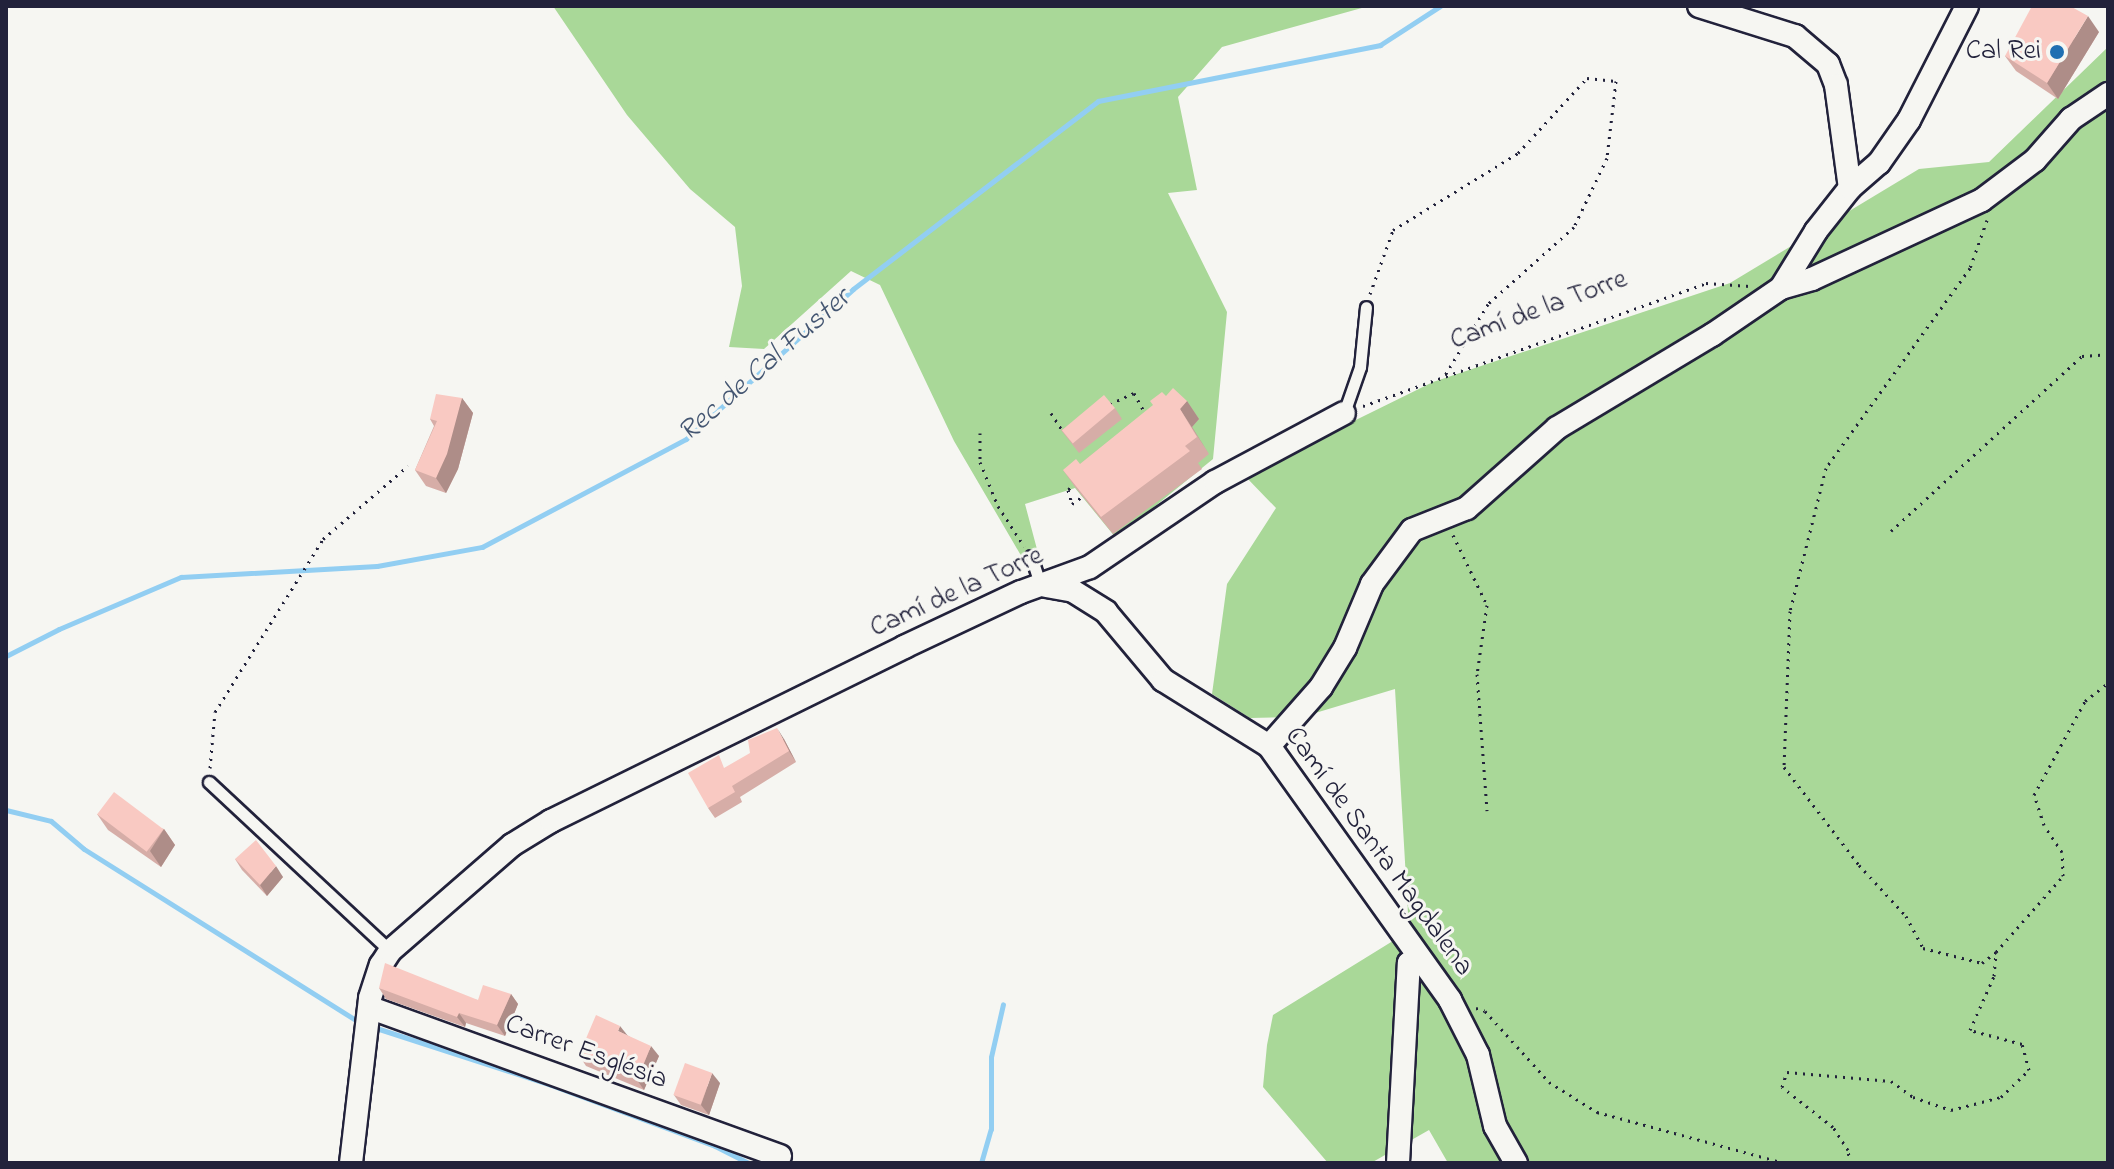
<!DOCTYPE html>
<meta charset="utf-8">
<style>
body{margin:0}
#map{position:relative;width:2114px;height:1169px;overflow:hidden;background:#f6f6f2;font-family:"Indie Flower",sans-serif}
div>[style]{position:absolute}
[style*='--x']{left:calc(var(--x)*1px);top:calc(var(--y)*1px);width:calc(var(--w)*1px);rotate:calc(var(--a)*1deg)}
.green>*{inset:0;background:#a9d898}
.stream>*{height:5px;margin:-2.5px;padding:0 2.5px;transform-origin:2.5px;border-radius:2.5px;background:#92cef2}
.path>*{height:3px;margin-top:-1.5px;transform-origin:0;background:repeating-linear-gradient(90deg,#22223b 0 2px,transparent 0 8px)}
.roads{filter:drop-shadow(2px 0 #22223b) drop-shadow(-2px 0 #22223b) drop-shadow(0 2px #22223b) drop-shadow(0 -2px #22223b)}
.service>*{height:11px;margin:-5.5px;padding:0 5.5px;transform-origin:5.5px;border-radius:5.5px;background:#f6f6f2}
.minor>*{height:22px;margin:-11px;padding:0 11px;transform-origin:11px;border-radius:11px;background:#f6f6f2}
.wall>*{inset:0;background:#d6ada7}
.shaded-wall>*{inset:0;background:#ae8d88}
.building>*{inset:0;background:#f9c9c2;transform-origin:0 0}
.dots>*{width:22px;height:22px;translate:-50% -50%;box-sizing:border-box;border:4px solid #f6f6f2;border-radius:50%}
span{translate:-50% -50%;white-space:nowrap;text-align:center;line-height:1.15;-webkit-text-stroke:6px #f6f6f2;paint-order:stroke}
.poi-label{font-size:28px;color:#22223b}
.right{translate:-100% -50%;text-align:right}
.street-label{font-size:28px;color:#22223b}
.water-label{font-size:30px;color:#445672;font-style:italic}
.frame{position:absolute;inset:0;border:8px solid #22223b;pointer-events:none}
</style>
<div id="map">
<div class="green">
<i style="clip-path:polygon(553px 6px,1369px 6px,1222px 47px,1178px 97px,1197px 190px,1168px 193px,1227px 312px,1213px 459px,1116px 538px,1075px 488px,1025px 504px,1038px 553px,1023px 559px,954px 441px,880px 285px,851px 271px,764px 349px,729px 347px,742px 286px,735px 227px,690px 189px,627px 115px)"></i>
<i style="clip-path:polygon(2108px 47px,2108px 1163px,1448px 1163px,1429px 1130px,1371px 1163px,1328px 1163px,1263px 1087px,1267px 1045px,1273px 1015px,1409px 931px,1395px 689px,1302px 717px,1250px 718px,1212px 694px,1227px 584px,1276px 508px,1244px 475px,1433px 382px,1730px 283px,1919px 169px,1989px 162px)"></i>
</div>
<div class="stream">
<i style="--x:6;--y:656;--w:59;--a:-27"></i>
<i style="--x:59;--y:629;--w:133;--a:-23.1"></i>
<i style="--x:181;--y:577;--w:196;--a:-3.2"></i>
<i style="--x:377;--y:566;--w:107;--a:-10.3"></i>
<i style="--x:482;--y:547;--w:231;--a:-27.9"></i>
<i style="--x:686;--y:439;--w:224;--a:-41.9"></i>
<i style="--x:853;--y:289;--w:309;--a:-37.5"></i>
<i style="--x:1098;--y:101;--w:288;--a:-11.2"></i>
<i style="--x:1380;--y:45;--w:72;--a:-33"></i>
<i style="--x:6;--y:810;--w:46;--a:13.7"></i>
<i style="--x:51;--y:821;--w:43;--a:40.3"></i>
<i style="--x:84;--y:849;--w:326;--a:32.2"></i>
<i style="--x:373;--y:1027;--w:187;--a:18"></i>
<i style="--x:551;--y:1085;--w:175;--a:20.4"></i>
<i style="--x:715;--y:1146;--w:37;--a:27"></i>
<i style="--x:981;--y:1163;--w:35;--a:-74"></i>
<i style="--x:991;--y:1129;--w:72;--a:-90"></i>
<i style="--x:991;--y:1057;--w:54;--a:-77.2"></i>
</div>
<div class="path">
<i style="--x:1987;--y:220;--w:51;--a:109.5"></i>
<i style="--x:1970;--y:268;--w:246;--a:125.8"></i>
<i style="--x:1826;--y:468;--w:147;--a:104.1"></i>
<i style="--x:1790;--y:611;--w:156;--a:92.2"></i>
<i style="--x:1784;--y:767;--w:123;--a:52.6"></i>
<i style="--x:1859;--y:865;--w:69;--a:47.3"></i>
<i style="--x:1906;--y:916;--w:36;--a:62"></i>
<i style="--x:1923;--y:948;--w:61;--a:14.3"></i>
<i style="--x:1982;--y:963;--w:18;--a:-38"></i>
<i style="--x:1370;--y:294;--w:68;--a:-70.2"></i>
<i style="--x:1393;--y:230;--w:147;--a:-31.6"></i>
<i style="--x:1518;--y:153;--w:102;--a:-47.4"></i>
<i style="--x:1587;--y:78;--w:29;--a:6"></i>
<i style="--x:1616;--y:81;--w:78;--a:96.7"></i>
<i style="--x:1607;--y:158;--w:76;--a:115.6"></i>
<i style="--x:1574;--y:227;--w:115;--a:138.2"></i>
<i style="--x:1488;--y:304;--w:85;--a:121.1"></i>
<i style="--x:1110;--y:404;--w:26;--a:-25"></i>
<i style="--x:1134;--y:393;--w:23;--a:61"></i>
<i style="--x:1363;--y:406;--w:364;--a:-19.7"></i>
<i style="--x:1706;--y:283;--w:44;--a:3.9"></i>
<i style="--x:1051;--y:413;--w:20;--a:57"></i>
<i style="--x:980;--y:433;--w:29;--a:90"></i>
<i style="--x:980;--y:462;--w:48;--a:67.8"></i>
<i style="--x:998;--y:506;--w:48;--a:57"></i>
<i style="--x:1075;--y:482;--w:11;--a:131"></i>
<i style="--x:1068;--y:490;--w:15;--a:74"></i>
<i style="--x:1072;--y:504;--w:14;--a:-36"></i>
<i style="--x:1891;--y:531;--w:259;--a:-42.5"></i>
<i style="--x:2082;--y:356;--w:26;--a:-4"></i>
<i style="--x:1453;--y:535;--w:78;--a:64.1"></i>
<i style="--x:1487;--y:605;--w:70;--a:98.2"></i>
<i style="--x:1477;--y:674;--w:137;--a:85.8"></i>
<i style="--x:210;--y:768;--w:56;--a:-84.9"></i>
<i style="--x:215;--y:712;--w:204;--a:-58"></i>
<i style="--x:323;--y:539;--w:112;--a:-40.7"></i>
<i style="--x:1476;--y:1008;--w:9;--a:18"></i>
<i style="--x:1485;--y:1011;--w:96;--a:48"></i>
<i style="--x:1549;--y:1082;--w:57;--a:32"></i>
<i style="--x:1597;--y:1112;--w:195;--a:15.2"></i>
<i style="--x:1850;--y:1163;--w:13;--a:-99"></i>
<i style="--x:1848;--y:1150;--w:27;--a:-123"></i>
<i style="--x:1833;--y:1127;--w:65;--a:-141.9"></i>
<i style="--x:1782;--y:1087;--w:16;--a:-72"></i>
<i style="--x:1787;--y:1072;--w:104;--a:4.9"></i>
<i style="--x:1891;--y:1081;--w:27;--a:36"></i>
<i style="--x:1913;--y:1097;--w:40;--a:18.9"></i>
<i style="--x:1951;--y:1110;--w:52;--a:-14.6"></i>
<i style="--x:2001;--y:1097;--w:39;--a:-44"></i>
<i style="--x:2029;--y:1070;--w:27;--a:-105"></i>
<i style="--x:2022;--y:1044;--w:54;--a:-164.9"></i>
<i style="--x:1970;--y:1030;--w:59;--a:-66"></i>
<i style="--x:1994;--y:976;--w:24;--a:-85"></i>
<i style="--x:1996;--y:952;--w:101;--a:-48.6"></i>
<i style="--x:2063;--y:876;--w:24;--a:-92"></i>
<i style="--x:2062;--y:852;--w:32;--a:-124"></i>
<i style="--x:2044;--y:825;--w:32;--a:-108"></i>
<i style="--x:2034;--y:795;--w:107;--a:-61.5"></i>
<i style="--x:2085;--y:701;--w:29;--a:-38"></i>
</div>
<div class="roads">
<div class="service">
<i style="--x:1344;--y:413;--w:49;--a:-70.8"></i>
<i style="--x:1360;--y:367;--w:60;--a:-84.3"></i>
<i style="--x:1031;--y:556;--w:32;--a:72"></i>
<i style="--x:209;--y:782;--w:248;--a:43"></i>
</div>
<div class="minor">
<i style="--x:1699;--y:6;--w:101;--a:17.4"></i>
<i style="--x:1795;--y:36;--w:43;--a:40.3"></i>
<i style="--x:1828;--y:64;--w:22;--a:69"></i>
<i style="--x:1836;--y:85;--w:104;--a:82.3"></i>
<i style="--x:1781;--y:288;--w:32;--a:-16"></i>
<i style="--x:1812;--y:279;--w:187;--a:-24.9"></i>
<i style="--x:1982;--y:200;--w:66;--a:-37"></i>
<i style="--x:2035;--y:160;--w:55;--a:-48.7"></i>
<i style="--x:2071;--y:119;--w:45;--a:-34"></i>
<i style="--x:1046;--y:586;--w:27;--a:10"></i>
<i style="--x:1073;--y:591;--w:39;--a:32"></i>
<i style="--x:1106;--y:612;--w:89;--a:50"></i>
<i style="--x:1163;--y:680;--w:125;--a:31.9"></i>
<i style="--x:1269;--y:746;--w:312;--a:54.5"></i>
<i style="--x:1450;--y:1000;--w:62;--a:63"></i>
<i style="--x:1478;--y:1055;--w:73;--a:76.5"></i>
<i style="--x:1495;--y:1126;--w:43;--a:60.4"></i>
<i style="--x:1269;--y:746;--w:79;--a:-48.6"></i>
<i style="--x:1321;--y:687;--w:46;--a:-58.4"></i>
<i style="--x:1345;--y:648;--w:69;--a:-67.1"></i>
<i style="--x:1372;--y:584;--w:67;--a:-53.5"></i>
<i style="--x:1412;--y:530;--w:59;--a:-21.8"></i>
<i style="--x:1467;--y:508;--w:120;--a:-41.6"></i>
<i style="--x:1557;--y:428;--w:181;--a:-31"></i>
<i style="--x:1712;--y:335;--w:83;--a:-34.3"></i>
<i style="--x:1781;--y:288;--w:67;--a:-58.4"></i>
<i style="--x:1816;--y:231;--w:55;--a:-51.7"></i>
<i style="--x:1850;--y:188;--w:38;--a:-41"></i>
<i style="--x:1879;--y:163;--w:52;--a:-55.1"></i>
<i style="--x:1909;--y:120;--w:128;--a:-63"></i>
<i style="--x:371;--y:1008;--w:435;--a:19.9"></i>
<i style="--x:351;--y:1163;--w:166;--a:-83.4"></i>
<i style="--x:370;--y:998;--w:35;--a:-72"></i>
<i style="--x:381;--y:965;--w:17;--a:-57"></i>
<i style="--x:390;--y:951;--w:162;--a:-41"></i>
<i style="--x:512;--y:845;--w:46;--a:-31.6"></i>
<i style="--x:551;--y:821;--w:394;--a:-26.2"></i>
<i style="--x:904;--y:647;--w:129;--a:-25.2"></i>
<i style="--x:1021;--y:592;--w:73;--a:-19.9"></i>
<i style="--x:1090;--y:567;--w:151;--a:-34.2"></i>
<i style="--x:1215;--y:482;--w:146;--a:-28.1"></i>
<i style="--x:1398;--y:1163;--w:200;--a:-86.9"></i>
<i style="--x:1409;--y:963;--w:11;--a:-34"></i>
</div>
</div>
<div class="wall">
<i style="clip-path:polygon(2099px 32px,2058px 99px,2016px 71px,2005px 56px)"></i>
<i style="clip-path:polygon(1166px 396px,1187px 401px,1199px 419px,1192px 427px,1209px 454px,1198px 463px,1202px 469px,1113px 534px,1075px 487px,1063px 470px,1080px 464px)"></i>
<i style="clip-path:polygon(462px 398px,473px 413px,458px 469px,446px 493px,426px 486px,415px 470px,434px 426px,430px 419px)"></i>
<i style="clip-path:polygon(1115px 408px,1122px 419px,1079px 453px,1061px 430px)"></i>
<i style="clip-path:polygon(784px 739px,796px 762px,740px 797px,742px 802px,715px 818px,708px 808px,727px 767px)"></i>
<i style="clip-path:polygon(97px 814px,164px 829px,175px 845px,161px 867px,108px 830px)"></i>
<i style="clip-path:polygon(235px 859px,283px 877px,267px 896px,242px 870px)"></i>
<i style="clip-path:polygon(379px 988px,478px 1000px,511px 994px,518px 1004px,505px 1036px,466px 1023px,465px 1027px,386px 999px)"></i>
<i style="clip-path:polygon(627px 1035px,659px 1056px,644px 1090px,586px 1066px,579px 1055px)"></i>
<i style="clip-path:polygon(720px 1083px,709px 1115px,681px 1105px,674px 1095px)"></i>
</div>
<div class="shaded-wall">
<i style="clip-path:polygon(2088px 16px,2099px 32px,2058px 99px,2047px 83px)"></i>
<i style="clip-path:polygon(462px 398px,473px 413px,458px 469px,446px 493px,436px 478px)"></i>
<i style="clip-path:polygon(1187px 401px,1199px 419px,1192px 427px,1209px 454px,1180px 409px)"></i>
<i style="clip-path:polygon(777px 728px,784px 739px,796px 762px,789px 751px)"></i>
<i style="clip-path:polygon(164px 829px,175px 845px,161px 867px,150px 851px)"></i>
<i style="clip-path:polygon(276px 866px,283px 877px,267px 896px,260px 885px)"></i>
<i style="clip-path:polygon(511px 994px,518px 1004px,505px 1036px,497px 1025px)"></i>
<i style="clip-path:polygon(459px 1013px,466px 1023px,465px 1027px,457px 1017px)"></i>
<i style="clip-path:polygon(620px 1026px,628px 1036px,618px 1031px)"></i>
<i style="clip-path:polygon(651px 1046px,659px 1056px,644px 1090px,637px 1080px)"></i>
<i style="clip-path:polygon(712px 1073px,720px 1083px,709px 1115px,701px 1105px)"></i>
</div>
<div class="building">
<i style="clip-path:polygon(2032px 6px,2070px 6px,2088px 16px,2047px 83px,2005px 56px)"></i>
<i style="clip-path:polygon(1173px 388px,1187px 401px,1180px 409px,1197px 437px,1185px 446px,1190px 451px,1101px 517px,1063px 470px,1076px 459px,1080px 464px,1153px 405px,1150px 401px,1162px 392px,1166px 396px)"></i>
<i style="clip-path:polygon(436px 394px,462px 398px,447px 454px,436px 478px,415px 470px,437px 421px,430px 419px)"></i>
<i style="left:1104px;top:395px;width:17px;height:55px;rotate:50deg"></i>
<i style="clip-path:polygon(777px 728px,789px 751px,732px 786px,735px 792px,708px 808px,688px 773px,719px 755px,724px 768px,750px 753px,748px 740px)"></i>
<i style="left:114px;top:792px;width:62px;height:28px;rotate:37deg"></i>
<i style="clip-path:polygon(256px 840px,276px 866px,260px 885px,235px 859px)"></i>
<i style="clip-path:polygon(385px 963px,478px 1000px,483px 985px,511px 994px,497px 1025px,459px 1013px,457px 1017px,379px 988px)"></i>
<i style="clip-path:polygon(596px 1015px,620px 1026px,618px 1031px,651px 1046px,637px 1080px,579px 1055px)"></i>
<i style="left:685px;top:1063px;width:29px;height:34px;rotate:20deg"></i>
</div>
<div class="dots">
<i style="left:2057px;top:52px;background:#1f6fb2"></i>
</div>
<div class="poi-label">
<span class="right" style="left:2041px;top:52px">Cal Rei</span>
</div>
<div class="street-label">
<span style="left:1539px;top:311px;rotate:-20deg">Camí de la Torre</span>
<span style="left:957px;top:593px;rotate:-24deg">Camí de la Torre</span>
<span style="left:1378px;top:852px;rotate:54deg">Camí de Santa Magdalena</span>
<span style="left:586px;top:1053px;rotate:20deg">Carrer Església</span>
</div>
<div class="water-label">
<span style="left:765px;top:366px;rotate:-41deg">Rec de Cal Fuster</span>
</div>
<div class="frame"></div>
</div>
